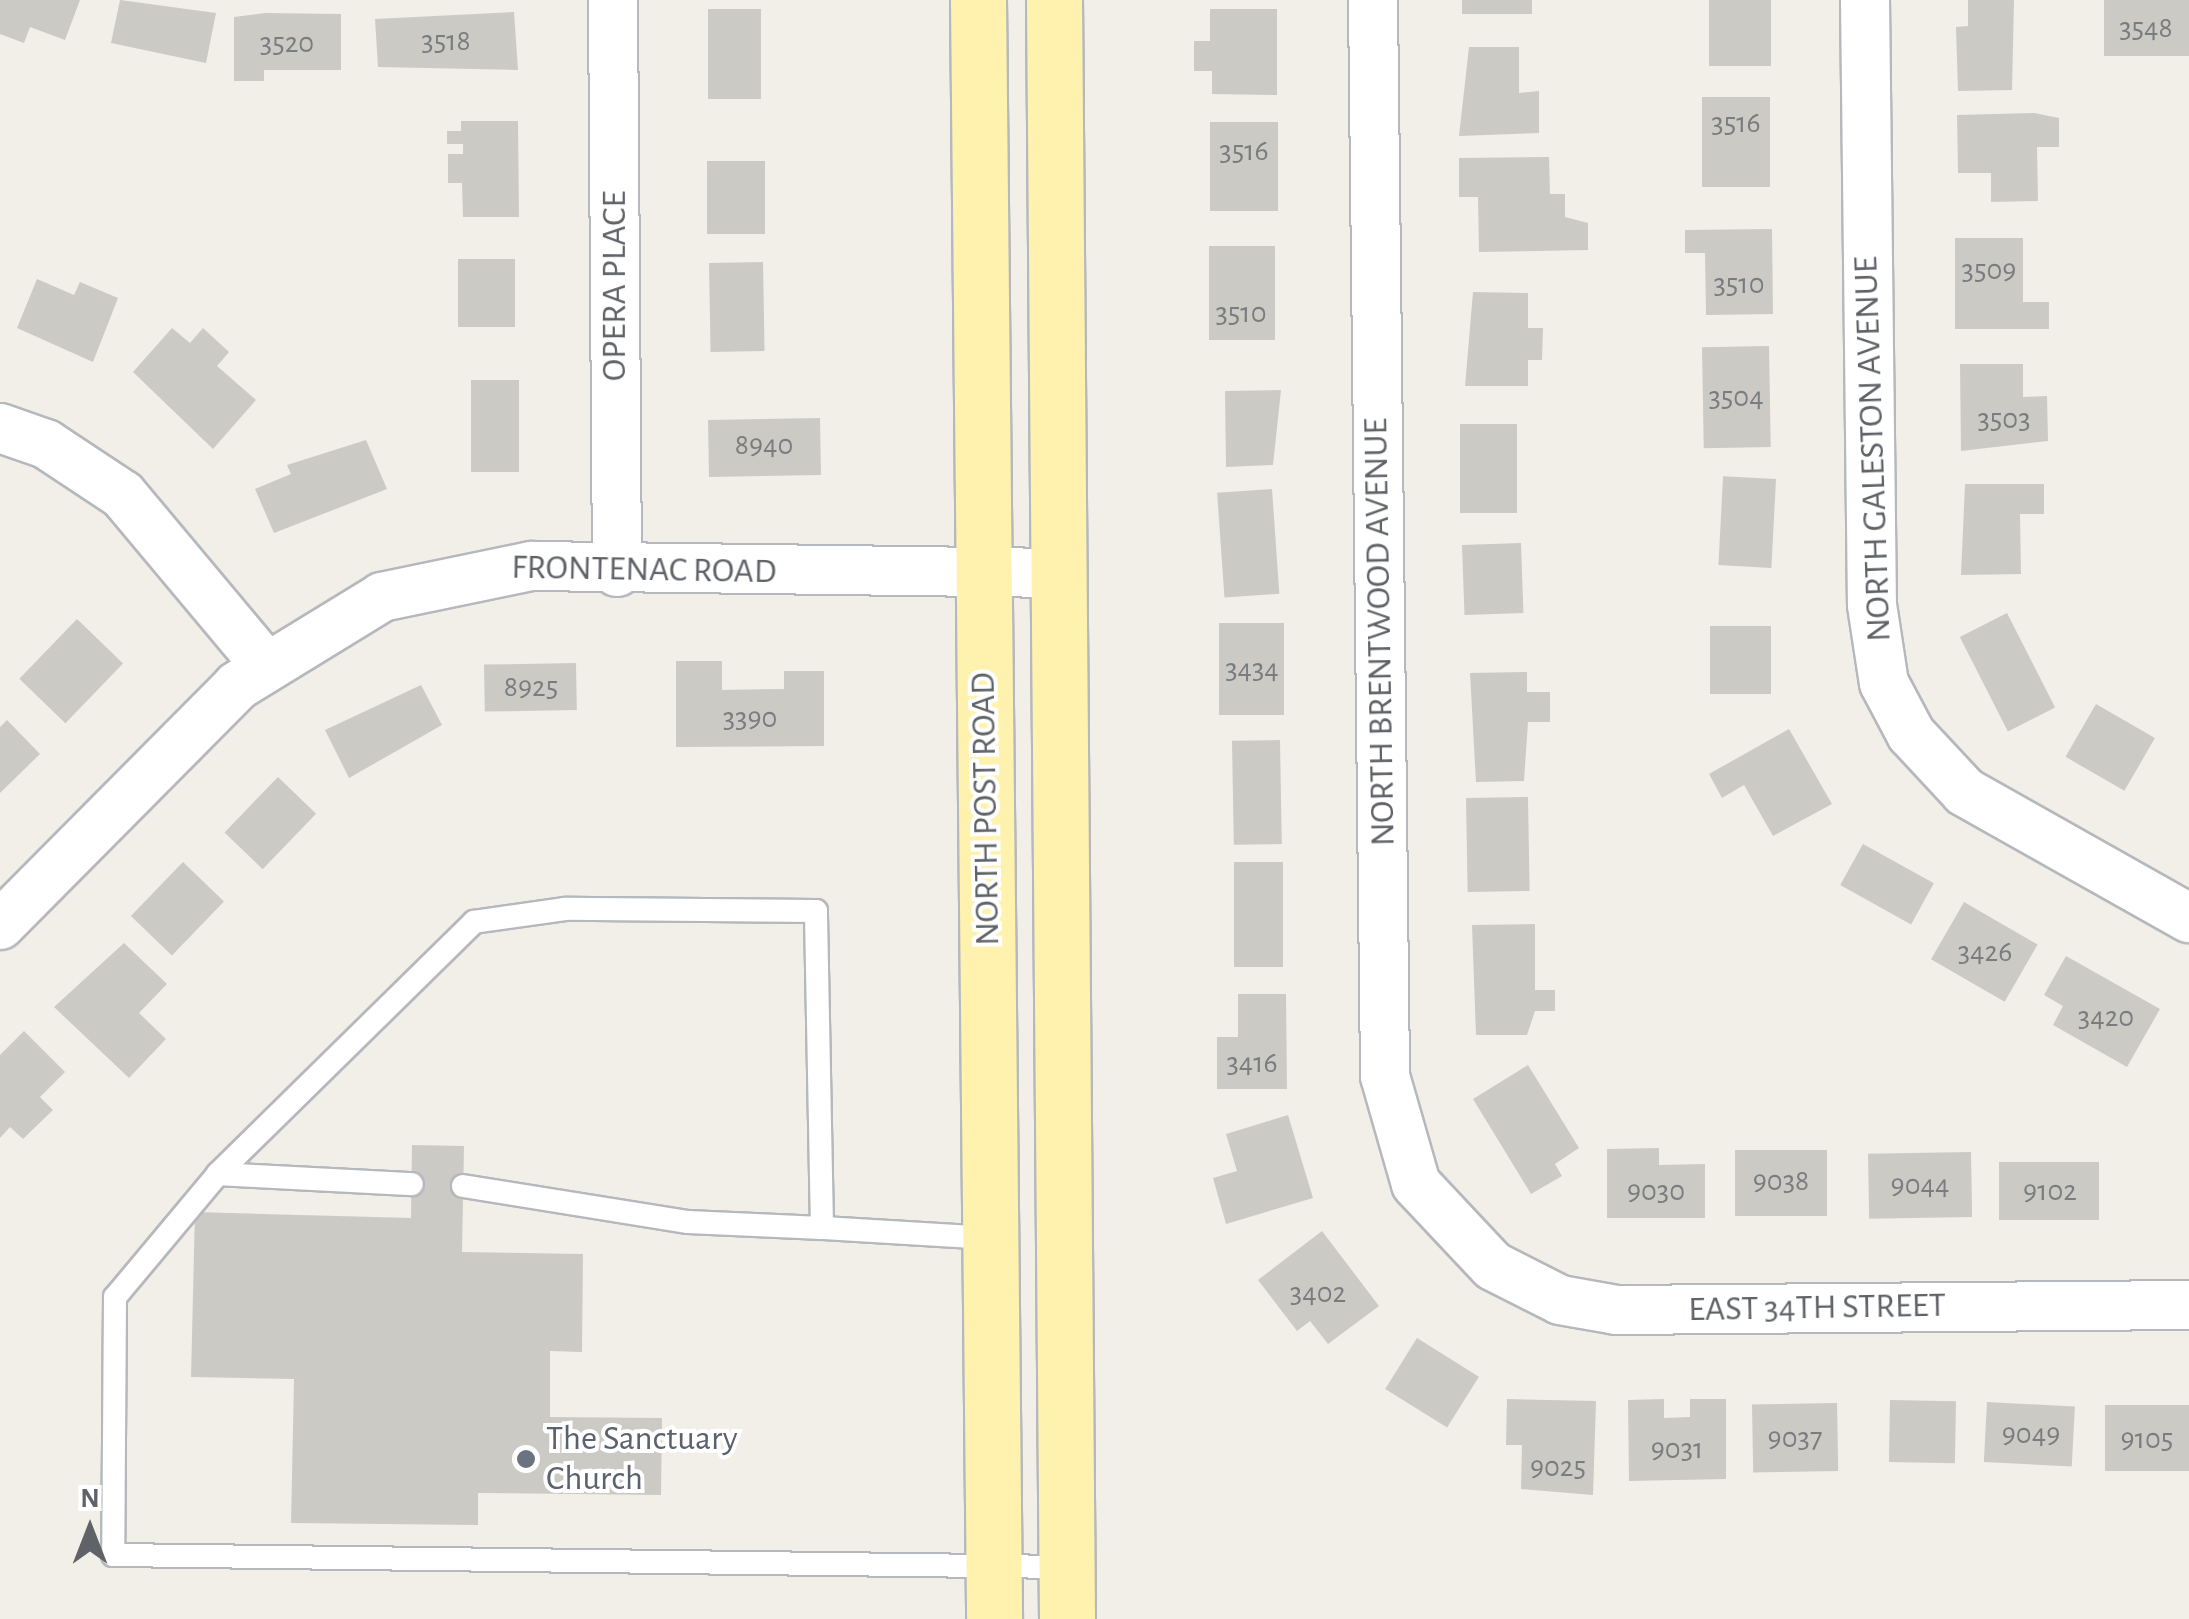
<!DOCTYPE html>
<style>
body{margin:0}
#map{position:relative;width:2189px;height:1619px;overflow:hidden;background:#f1efe8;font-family:"Alegreya Sans",sans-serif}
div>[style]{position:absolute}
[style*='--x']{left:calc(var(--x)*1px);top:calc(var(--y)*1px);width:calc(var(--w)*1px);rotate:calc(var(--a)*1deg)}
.building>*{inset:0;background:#cccac5;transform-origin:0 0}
.roads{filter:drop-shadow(2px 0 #b5b8bc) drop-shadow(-2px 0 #b5b8bc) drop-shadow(0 2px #b5b8bc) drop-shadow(0 -2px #b5b8bc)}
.service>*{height:22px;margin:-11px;padding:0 11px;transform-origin:11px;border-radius:11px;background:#fff}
.minor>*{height:48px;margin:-24px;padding:0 24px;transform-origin:24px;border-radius:24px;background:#fff}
.primary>*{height:55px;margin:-27.5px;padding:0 27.5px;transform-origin:27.5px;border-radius:27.5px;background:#fff2af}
.dots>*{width:28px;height:28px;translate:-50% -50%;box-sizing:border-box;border:5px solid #fff;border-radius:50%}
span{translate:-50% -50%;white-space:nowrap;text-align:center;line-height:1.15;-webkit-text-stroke:8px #fff;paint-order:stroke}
.number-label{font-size:30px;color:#7a7d7f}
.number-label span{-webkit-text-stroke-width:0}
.street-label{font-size:35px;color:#5f6368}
.worship-label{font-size:35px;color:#5b616d}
.left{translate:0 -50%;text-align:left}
.north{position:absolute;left:40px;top:1479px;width:100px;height:100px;-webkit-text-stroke:8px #fff;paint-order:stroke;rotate:0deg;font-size:28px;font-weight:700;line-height:40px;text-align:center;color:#5f6368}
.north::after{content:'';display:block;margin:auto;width:35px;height:45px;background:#5f6368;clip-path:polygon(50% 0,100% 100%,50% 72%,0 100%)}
</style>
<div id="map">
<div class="building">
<i style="clip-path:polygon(0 0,80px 0,65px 40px,30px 27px,24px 43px,0 34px)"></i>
<i style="clip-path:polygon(120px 0,216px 13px,206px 63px,111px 43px)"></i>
<i style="left:1462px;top:0;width:70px;height:14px"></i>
<i style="left:1709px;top:0;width:62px;height:66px"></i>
<i style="clip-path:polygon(1968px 0,2014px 0,2012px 90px,1958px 91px,1956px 27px,1968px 26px)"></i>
<i style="left:2104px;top:0;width:85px;height:56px"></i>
<i style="left:708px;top:9px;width:53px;height:90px"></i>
<i style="clip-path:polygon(1210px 9px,1277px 9px,1277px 95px,1212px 94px,1212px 71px,1194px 71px,1194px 41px,1210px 41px)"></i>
<i style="clip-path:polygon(514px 12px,518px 70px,378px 67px,375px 19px)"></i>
<i style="clip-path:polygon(265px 13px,341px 14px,341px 70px,264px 70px,264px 81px,234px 81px,234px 17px)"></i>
<i style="clip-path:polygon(1469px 47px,1519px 47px,1519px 93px,1539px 91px,1539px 133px,1459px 136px)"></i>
<i style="left:1702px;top:97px;width:68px;height:90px"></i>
<i style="clip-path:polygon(2034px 113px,2059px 118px,2059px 147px,2037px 147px,2038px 201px,1991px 202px,1991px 173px,1958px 173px,1957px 115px)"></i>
<i style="clip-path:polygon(461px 121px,518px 121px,519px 217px,463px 217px,462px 183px,448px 183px,448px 154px,463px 154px,463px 144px,447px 144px,447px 131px,461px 131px)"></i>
<i style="left:1210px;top:122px;width:68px;height:89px"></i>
<i style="clip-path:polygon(1549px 157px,1550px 194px,1565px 194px,1565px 217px,1588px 223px,1588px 250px,1479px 252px,1478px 197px,1459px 197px,1459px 158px)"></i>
<i style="left:707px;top:161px;width:58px;height:73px"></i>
<i style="clip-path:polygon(1772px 229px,1773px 314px,1706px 315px,1705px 253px,1685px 253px,1685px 230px)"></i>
<i style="clip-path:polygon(1955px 238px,2023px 238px,2023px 302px,2049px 302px,2049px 329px,1955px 329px)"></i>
<i style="left:1209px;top:246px;width:66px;height:94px"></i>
<i style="left:515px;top:259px;width:68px;height:57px;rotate:90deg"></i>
<i style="left:763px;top:262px;width:89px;height:54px;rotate:89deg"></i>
<i style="clip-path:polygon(37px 279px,74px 295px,80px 282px,118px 298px,93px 362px,17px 328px)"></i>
<i style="clip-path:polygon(1473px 292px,1528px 293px,1528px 328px,1543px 328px,1542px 360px,1528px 360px,1528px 386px,1465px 386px)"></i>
<i style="clip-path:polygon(172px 328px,190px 343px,203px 328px,229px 352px,217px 366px,256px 400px,213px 449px,133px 372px)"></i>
<i style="left:1769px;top:346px;width:101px;height:67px;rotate:89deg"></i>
<i style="clip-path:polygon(1960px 364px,2023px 364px,2023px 397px,2047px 396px,2048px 441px,1961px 451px)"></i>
<i style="left:471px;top:380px;width:48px;height:92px"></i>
<i style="clip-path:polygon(1281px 390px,1273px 465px,1226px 467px,1225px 391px)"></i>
<i style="left:820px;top:418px;width:57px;height:112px;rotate:89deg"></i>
<i style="left:1460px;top:424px;width:57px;height:89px"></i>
<i style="clip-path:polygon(366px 440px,387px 489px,274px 533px,255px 489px,291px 474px,287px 465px)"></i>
<i style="left:1776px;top:479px;width:89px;height:53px;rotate:93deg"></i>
<i style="clip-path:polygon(1965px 484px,2044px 484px,2044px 514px,2020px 514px,2021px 574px,1961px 575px)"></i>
<i style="left:1272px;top:489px;width:105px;height:55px;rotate:86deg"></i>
<i style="left:1521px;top:543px;width:70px;height:59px;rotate:88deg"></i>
<i style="left:2007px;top:613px;width:106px;height:53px;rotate:63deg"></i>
<i style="left:77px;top:619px;width:64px;height:83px;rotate:44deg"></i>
<i style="left:1219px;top:623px;width:65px;height:92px"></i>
<i style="left:1710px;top:626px;width:61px;height:68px"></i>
<i style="clip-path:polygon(676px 661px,722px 661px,722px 690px,784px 689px,784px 671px,824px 671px,824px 746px,676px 747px)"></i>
<i style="left:576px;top:663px;width:47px;height:92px;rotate:89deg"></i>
<i style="clip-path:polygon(1527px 672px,1527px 692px,1550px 692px,1550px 722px,1528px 722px,1524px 781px,1476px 782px,1470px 673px)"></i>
<i style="clip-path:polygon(421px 685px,442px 725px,349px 778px,325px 730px)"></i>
<i style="left:2096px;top:704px;width:68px;height:61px;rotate:30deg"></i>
<i style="clip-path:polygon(7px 720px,40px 754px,0 793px,0 727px)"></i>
<i style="clip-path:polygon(1789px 729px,1832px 804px,1773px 836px,1744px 785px,1722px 798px,1709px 774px)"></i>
<i style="left:1280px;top:740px;width:104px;height:48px;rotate:89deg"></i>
<i style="left:278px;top:777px;width:53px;height:77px;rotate:44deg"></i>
<i style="left:1528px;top:797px;width:94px;height:62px;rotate:89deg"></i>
<i style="left:1863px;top:844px;width:81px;height:47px;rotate:29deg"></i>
<i style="left:183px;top:862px;width:57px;height:75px;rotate:44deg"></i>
<i style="left:1234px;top:862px;width:49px;height:105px"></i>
<i style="left:1964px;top:902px;width:85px;height:66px;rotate:30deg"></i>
<i style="clip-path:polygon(1535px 924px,1535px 990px,1555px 990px,1555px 1011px,1535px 1011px,1527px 1035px,1476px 1035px,1472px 925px)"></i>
<i style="clip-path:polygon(124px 943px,167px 984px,139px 1013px,166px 1039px,129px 1078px,54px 1007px)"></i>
<i style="clip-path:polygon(2066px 956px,2160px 1009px,2127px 1067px,2053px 1025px,2063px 1006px,2044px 995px)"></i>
<i style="clip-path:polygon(1238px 994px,1286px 994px,1287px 1089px,1217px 1089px,1217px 1037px,1238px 1037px)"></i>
<i style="clip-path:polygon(24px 1031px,65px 1072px,40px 1097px,53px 1110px,23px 1139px,10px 1127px,0 1138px,0 1055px)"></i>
<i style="clip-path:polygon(1528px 1065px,1579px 1148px,1555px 1164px,1562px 1176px,1531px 1194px,1473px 1099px)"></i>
<i style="clip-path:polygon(1288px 1115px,1313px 1198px,1226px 1224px,1213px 1178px,1237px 1171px,1226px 1134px)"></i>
<i style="clip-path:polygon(412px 1145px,464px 1146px,462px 1252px,583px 1254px,582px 1352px,550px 1351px,550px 1417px,662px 1418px,661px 1495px,478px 1493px,478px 1525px,291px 1523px,294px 1379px,191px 1377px,195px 1212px,411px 1218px)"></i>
<i style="clip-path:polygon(1659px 1148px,1659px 1165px,1705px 1164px,1705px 1218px,1607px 1218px,1607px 1149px)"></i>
<i style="left:1827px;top:1150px;width:66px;height:92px;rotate:90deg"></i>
<i style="left:1971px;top:1152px;width:65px;height:103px;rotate:89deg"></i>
<i style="left:1999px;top:1162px;width:100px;height:58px"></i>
<i style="clip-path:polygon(1322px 1231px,1379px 1306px,1328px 1344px,1310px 1321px,1297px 1331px,1258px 1280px)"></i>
<i style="left:1417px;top:1338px;width:73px;height:60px;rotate:32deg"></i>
<i style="clip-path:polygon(1507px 1399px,1596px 1401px,1593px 1495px,1521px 1489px,1522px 1445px,1506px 1445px)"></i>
<i style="clip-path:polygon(1664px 1399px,1664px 1418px,1690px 1417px,1690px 1399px,1726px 1399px,1726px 1479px,1629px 1481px,1628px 1400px)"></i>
<i style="left:1890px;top:1400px;width:66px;height:62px;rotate:1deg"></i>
<i style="left:1987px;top:1402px;width:88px;height:60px;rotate:3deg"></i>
<i style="left:1837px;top:1403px;width:68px;height:85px;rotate:89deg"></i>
<i style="left:2189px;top:1405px;width:66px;height:84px;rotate:90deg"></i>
</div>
<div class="roads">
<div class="service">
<i style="--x:218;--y:1174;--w:194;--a:3"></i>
<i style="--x:463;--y:1186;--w:228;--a:9.1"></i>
<i style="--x:688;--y:1222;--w:134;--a:2.6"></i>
<i style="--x:822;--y:1228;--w:317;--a:-91.1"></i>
<i style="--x:816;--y:911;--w:251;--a:-179.5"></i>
<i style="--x:565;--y:909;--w:92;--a:171.9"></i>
<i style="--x:474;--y:922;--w:359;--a:135.5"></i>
<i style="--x:218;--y:1174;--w:160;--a:129.9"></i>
<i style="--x:115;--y:1297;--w:258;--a:90.4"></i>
<i style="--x:113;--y:1555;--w:954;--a:0.72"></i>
<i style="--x:822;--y:1228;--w:169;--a:3.4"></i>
</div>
<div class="minor">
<i style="--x:613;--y:0;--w:572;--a:89.6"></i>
<i style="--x:1373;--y:0;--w:1076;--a:89.36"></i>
<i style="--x:1385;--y:1076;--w:112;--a:74"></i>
<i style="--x:1416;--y:1184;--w:112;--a:46.8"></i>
<i style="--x:1493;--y:1266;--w:75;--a:26.9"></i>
<i style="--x:1560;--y:1300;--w:57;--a:10.1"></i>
<i style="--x:1616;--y:1310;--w:573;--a:-0.5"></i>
<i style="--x:1865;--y:0;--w:605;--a:89.34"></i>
<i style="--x:1872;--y:605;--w:79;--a:81.3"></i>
<i style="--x:1884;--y:683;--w:58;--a:62.1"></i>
<i style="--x:1911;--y:734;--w:79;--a:47"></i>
<i style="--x:1965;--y:792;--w:257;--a:29.4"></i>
<i style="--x:0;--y:428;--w:49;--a:19.2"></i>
<i style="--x:46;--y:444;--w:92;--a:33.5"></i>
<i style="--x:123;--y:495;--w:222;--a:50.1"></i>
<i style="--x:0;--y:925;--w:337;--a:-45.2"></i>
<i style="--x:237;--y:686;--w:170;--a:-31.5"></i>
<i style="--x:382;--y:597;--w:153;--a:-11.7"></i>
<i style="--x:532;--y:566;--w:525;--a:0.76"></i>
</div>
<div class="primary">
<i style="--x:978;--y:0;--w:1619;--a:89.43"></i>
<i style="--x:1054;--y:0;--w:1619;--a:89.54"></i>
</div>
</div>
<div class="dots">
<i style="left:526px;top:1459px;background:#6b7280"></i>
</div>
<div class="number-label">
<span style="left:2146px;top:28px">3548</span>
<span style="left:446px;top:41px">3518</span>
<span style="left:287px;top:43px">3520</span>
<span style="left:1736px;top:123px">3516</span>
<span style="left:1244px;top:151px">3516</span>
<span style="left:1989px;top:270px">3509</span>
<span style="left:1739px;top:284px">3510</span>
<span style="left:1241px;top:313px">3510</span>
<span style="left:1736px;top:397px">3504</span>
<span style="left:2004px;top:419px">3503</span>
<span style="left:764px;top:445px">8940</span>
<span style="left:1252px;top:669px">3434</span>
<span style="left:531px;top:687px">8925</span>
<span style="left:750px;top:718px">3390</span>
<span style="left:1985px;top:952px">3426</span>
<span style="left:2106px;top:1017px">3420</span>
<span style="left:1252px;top:1063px">3416</span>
<span style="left:1781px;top:1181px">9038</span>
<span style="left:1920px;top:1185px">9044</span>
<span style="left:1656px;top:1191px">9030</span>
<span style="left:2050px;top:1191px">9102</span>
<span style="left:1318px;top:1293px">3402</span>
<span style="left:2031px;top:1434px">9049</span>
<span style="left:1795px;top:1438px">9037</span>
<span style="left:2147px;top:1439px">9105</span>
<span style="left:1677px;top:1449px">9031</span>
<span style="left:1558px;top:1467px">9025</span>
</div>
<div class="street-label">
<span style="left:615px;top:286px;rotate:-90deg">OPERA PLACE</span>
<span style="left:1873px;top:449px;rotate:-92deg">NORTH GALESTON AVENUE</span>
<span style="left:644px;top:570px;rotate:1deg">FRONTENAC ROAD</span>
<span style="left:1380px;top:632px;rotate:-91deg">NORTH BRENTWOOD AVENUE</span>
<span style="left:986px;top:809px;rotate:-91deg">NORTH POST ROAD</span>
<span style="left:1817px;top:1308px;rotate:-1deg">EAST 34TH STREET</span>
</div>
<div class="worship-label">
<span class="left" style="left:546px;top:1459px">The Sanctuary<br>Church</span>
</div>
<div class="north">N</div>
</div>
